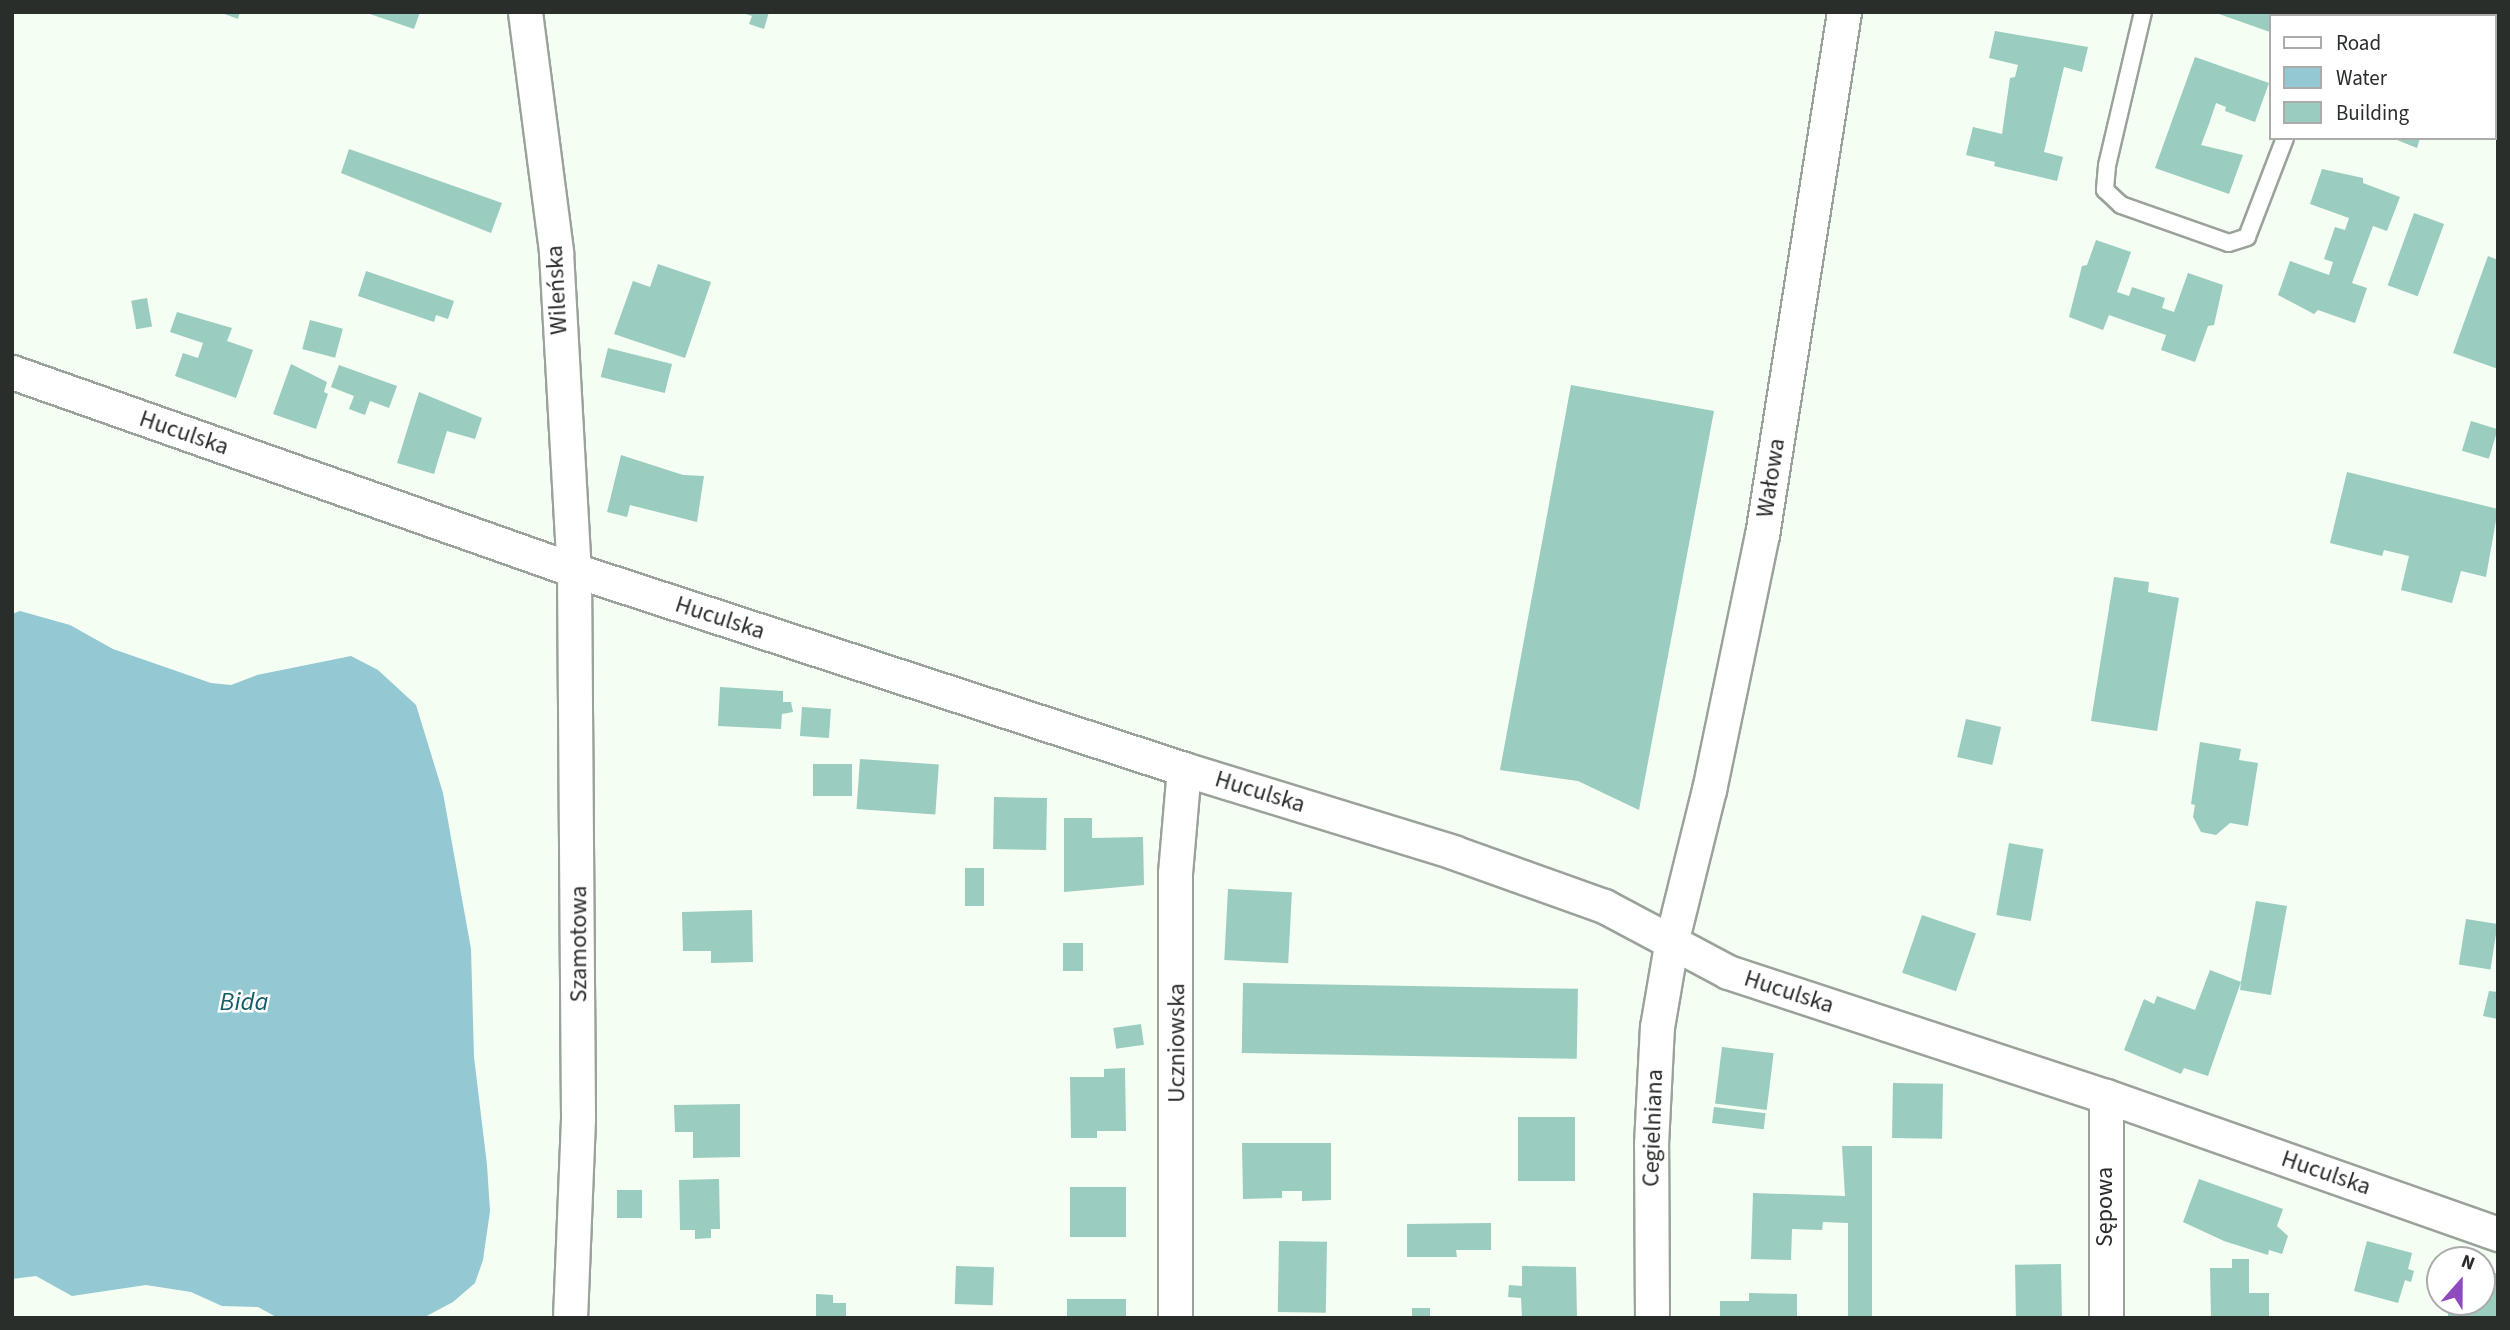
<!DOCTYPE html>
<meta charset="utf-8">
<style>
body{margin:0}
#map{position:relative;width:2510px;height:1330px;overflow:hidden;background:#f4fef3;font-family:"Source Sans 3",sans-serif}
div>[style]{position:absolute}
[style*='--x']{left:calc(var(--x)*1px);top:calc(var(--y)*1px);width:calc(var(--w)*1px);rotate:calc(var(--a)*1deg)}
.water>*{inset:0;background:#94c8d2}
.building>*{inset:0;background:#9accbf;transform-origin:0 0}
.roads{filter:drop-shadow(2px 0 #9aa399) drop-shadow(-2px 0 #9aa399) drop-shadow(0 2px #9aa399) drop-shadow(0 -2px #9aa399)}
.service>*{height:16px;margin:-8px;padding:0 8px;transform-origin:8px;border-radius:8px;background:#fff}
.minor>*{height:33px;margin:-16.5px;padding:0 16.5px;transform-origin:16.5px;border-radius:16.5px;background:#fff}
span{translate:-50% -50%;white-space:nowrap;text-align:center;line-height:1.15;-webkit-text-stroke:5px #fff;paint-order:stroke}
.street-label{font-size:24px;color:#2a2e2a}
.water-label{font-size:26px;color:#145c66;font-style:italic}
.frame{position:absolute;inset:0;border:14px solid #2a2e2a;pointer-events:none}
.legend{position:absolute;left:2269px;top:14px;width:228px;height:126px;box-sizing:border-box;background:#fff;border:2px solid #aaabaa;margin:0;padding:9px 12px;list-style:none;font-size:21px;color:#2a2e2a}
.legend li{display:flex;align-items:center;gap:14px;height:35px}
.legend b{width:35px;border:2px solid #aaabaa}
.north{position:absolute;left:2426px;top:1246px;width:70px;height:70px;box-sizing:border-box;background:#fff;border:2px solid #aaabaa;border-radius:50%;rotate:21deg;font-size:19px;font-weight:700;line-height:28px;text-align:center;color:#2a2e2a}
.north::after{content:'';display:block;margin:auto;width:24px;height:32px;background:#8e4abe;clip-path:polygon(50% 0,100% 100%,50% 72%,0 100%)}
</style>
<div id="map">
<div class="water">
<i style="clip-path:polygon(20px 611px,70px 625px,113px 649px,211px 683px,231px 685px,257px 675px,351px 656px,378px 670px,416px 705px,443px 793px,471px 949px,474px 1057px,487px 1165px,490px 1211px,483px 1260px,475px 1283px,453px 1302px,423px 1318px,278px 1318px,258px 1307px,222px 1306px,191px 1292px,146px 1285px,72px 1296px,36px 1276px,12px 1279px,12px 614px)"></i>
</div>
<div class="building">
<i style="clip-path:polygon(219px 12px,240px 12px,238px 19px)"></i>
<i style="clip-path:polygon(364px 12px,420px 12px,414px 29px)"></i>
<i style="clip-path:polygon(769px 12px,764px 29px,749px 24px,752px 16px,743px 13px)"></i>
<i style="clip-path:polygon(2294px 12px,2270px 16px,2270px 32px,2216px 13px)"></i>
<i style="clip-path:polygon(2378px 12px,2437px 12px,2446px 15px,2377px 16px)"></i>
<i style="clip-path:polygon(1995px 31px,2088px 47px,2082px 72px,2064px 67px,2044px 152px,2063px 157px,2057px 181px,1994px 166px,1995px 162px,1966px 155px,1973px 127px,2002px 134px,2010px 78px,2015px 77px,2018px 65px,1989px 58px)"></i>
<i style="clip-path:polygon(2195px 57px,2269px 83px,2255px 122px,2225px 111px,2226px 107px,2216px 103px,2209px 124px,2201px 145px,2243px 155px,2229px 194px,2155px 168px)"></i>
<i style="clip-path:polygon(2392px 138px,2420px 138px,2417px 148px)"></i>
<i style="clip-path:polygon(349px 149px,502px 203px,491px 233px,341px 173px)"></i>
<i style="clip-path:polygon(2322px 169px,2363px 178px,2363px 183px,2400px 197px,2387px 231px,2373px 226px,2352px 283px,2367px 288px,2355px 323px,2318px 310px,2314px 314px,2278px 295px,2290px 261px,2329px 275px,2333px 262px,2324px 259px,2335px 227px,2345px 230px,2349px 218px,2310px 204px)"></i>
<i style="left:2414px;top:213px;width:32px;height:77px;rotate:20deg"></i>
<i style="clip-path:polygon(2096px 240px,2131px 252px,2117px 292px,2129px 296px,2132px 287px,2165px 298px,2162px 308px,2174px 312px,2188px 273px,2223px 285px,2214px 325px,2208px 326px,2195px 362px,2161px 350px,2166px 335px,2137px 325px,2109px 315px,2103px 330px,2069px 317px,2082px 266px,2087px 265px)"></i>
<i style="clip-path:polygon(2488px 256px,2498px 260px,2498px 369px,2453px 353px)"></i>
<i style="clip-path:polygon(658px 264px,711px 282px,685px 358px,614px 334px,633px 281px,650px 287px)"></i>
<i style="clip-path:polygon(366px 271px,454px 301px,448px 319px,436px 315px,434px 322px,358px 296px)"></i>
<i style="left:147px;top:298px;width:29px;height:16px;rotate:80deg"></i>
<i style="clip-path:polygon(177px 312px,232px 328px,227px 341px,253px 350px,236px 398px,175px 376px,183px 353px,198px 358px,203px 343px,170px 332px)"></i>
<i style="left:310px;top:320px;width:34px;height:30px;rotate:15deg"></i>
<i style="left:608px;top:348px;width:66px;height:30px;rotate:14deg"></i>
<i style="clip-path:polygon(291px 364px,327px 382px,324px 392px,328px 394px,316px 429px,273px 414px)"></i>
<i style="clip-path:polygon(339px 365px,397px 386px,389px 408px,370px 401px,365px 415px,349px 409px,354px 396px,331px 387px)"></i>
<i style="clip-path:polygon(1571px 385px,1714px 411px,1639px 810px,1578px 781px,1500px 770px)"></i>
<i style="clip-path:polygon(419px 392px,482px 418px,475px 439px,447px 431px,434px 474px,397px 463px)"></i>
<i style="left:2471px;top:421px;width:28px;height:31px;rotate:17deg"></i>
<i style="clip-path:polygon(621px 455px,683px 475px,704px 476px,697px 522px,630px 505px,627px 517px,607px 512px)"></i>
<i style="clip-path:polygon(2347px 472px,2498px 509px,2486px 577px,2461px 571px,2452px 603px,2401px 590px,2409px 556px,2384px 550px,2382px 556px,2330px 543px)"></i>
<i style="clip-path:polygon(2114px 577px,2149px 582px,2148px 592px,2179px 598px,2157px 731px,2091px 721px)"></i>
<i style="clip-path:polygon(720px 687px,783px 691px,783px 702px,791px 702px,793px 712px,782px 714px,781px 729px,718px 726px)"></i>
<i style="left:802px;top:707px;width:29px;height:29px;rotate:4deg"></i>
<i style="left:1966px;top:719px;width:36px;height:39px;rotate:13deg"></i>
<i style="clip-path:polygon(2200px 742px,2241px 749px,2239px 760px,2258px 763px,2248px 826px,2230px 823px,2216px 835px,2201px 832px,2193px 817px,2195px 805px,2191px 804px)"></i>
<i style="left:860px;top:759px;width:79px;height:50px;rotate:4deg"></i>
<i style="left:813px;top:764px;width:39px;height:32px"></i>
<i style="left:994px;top:797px;width:53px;height:52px;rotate:1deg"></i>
<i style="clip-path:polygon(1064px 818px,1092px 818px,1092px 838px,1143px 837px,1144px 885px,1064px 892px)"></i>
<i style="left:2009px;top:843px;width:35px;height:73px;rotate:10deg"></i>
<i style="left:965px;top:868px;width:19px;height:38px"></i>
<i style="left:1228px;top:889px;width:64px;height:71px;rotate:3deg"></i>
<i style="clip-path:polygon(2256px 901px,2287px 906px,2271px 995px,2240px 990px,2241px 982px,2208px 1076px,2184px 1068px,2181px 1074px,2124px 1050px,2144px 999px,2154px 1004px,2157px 996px,2195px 1010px,2210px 970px,2241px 982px)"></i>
<i style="clip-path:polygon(752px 910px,753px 962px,711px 963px,711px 951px,683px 951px,682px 912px)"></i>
<i style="left:1922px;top:915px;width:57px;height:61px;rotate:19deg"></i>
<i style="left:2466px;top:919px;width:32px;height:46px;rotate:9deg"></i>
<i style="left:1063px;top:943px;width:20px;height:28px"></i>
<i style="left:1243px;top:983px;width:335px;height:70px;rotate:1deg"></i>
<i style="clip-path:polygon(2489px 991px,2498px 992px,2498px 1019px,2483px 1016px)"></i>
<i style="left:1141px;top:1024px;width:21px;height:28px;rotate:82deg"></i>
<i style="left:1722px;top:1047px;width:52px;height:57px;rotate:7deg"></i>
<i style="clip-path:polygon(1125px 1068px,1126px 1131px,1097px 1131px,1097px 1138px,1071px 1138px,1070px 1077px,1104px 1077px,1104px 1069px)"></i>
<i style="left:1893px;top:1083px;width:50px;height:55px;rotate:1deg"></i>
<i style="clip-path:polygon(740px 1104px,740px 1157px,693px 1158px,693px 1132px,675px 1132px,674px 1105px)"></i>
<i style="left:1714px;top:1107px;width:52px;height:16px;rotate:7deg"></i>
<i style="left:1575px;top:1117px;width:64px;height:57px;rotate:90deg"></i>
<i style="clip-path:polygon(1242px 1143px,1331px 1143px,1331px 1200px,1302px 1201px,1302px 1191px,1282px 1191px,1282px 1198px,1243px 1199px)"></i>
<i style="clip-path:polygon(1842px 1146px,1872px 1146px,1872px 1318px,1848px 1318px,1848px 1223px,1823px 1222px,1822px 1230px,1792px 1229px,1791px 1260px,1751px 1259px,1753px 1193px,1845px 1196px)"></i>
<i style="clip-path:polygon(719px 1179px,720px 1229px,711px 1229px,711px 1238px,695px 1239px,695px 1230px,680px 1230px,679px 1180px)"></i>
<i style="clip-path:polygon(2199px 1179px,2283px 1209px,2277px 1226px,2288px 1236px,2282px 1254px,2269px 1250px,2268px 1255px,2224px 1241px,2183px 1222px)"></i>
<i style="left:1070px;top:1187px;width:56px;height:50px"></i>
<i style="left:642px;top:1190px;width:28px;height:25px;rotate:90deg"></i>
<i style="clip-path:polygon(1491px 1223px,1491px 1250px,1456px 1250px,1457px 1257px,1407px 1257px,1407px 1224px)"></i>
<i style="left:1279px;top:1241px;width:48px;height:71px;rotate:1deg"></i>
<i style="clip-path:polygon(2367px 1241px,2412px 1253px,2408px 1269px,2414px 1271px,2411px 1282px,2405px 1280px,2398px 1303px,2354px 1291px)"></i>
<i style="clip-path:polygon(2232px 1259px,2249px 1259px,2249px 1293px,2269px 1293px,2269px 1318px,2211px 1318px,2210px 1268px,2232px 1268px)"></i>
<i style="left:2061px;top:1264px;width:52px;height:46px;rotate:89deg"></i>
<i style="left:956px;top:1266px;width:38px;height:38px;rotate:2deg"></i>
<i style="clip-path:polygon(1522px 1266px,1576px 1267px,1577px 1318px,1522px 1318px,1521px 1298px,1508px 1297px,1509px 1285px,1522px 1286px)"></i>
<i style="clip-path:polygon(2482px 1273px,2496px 1273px,2496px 1318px,2448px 1318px,2448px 1302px,2482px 1302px)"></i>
<i style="clip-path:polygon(1749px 1293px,1797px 1294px,1797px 1318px,1720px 1318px,1720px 1301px,1749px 1301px)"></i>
<i style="clip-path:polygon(816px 1294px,833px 1295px,833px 1303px,846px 1303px,846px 1318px,816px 1318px)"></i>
<i style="left:1067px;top:1299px;width:59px;height:19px"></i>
<i style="left:1412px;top:1308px;width:18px;height:10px"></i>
</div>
<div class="roads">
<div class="service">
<i style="--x:2143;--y:12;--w:158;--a:103.2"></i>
<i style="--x:2107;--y:166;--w:24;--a:95"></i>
<i style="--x:2105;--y:190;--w:22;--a:43"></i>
<i style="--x:2121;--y:205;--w:114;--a:19.4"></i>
<i style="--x:2229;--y:243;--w:19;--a:-18"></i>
<i style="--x:2247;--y:237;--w:106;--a:-69"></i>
<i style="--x:2329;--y:16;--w:4;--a:-76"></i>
</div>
<div class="minor">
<i style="--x:525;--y:12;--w:242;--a:82.6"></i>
<i style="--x:556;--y:252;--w:319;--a:86.8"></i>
<i style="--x:574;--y:570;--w:549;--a:89.58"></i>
<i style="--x:578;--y:1119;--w:199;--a:92.3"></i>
<i style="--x:12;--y:372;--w:596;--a:19.41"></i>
<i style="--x:574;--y:570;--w:642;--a:18.07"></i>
<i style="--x:1184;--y:769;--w:282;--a:17.1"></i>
<i style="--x:1453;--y:852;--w:160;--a:19.7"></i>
<i style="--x:1604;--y:906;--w:140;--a:28"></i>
<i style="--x:1728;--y:972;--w:398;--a:18.2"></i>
<i style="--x:2106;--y:1096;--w:416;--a:19.4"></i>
<i style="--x:1175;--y:1318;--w:445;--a:-90"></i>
<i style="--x:1175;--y:873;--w:104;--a:-85.1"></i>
<i style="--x:1652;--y:1318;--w:174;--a:-90.3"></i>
<i style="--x:1651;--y:1144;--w:117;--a:-87.1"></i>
<i style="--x:1657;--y:1027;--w:89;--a:-80.3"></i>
<i style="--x:1672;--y:939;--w:154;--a:-76.1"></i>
<i style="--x:1709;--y:790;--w:260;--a:-78.3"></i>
<i style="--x:1762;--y:535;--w:529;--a:-81.09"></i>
<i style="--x:2106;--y:1318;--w:222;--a:-90"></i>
</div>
</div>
<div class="street-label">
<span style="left:557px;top:290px;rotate:-93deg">Wileńska</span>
<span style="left:184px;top:433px;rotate:19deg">Huculska</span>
<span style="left:1771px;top:478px;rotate:-81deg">Wałowa</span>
<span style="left:720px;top:618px;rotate:18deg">Huculska</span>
<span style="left:1260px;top:792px;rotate:17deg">Huculska</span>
<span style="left:579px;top:944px;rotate:-90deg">Szamotowa</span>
<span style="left:1789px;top:992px;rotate:18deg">Huculska</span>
<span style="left:1177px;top:1043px;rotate:-90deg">Uczniowska</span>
<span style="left:1653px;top:1128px;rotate:-88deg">Cegielniana</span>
<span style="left:2326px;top:1173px;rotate:19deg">Huculska</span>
<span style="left:2105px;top:1207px;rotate:-90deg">Sępowa</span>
</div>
<div class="water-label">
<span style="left:244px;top:1002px">Bida</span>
</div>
<div class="frame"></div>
<ul class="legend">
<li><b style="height:9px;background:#fff"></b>Road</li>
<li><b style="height:19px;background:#94c8d2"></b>Water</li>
<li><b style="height:19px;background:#9accbf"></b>Building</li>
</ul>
<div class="north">N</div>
</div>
